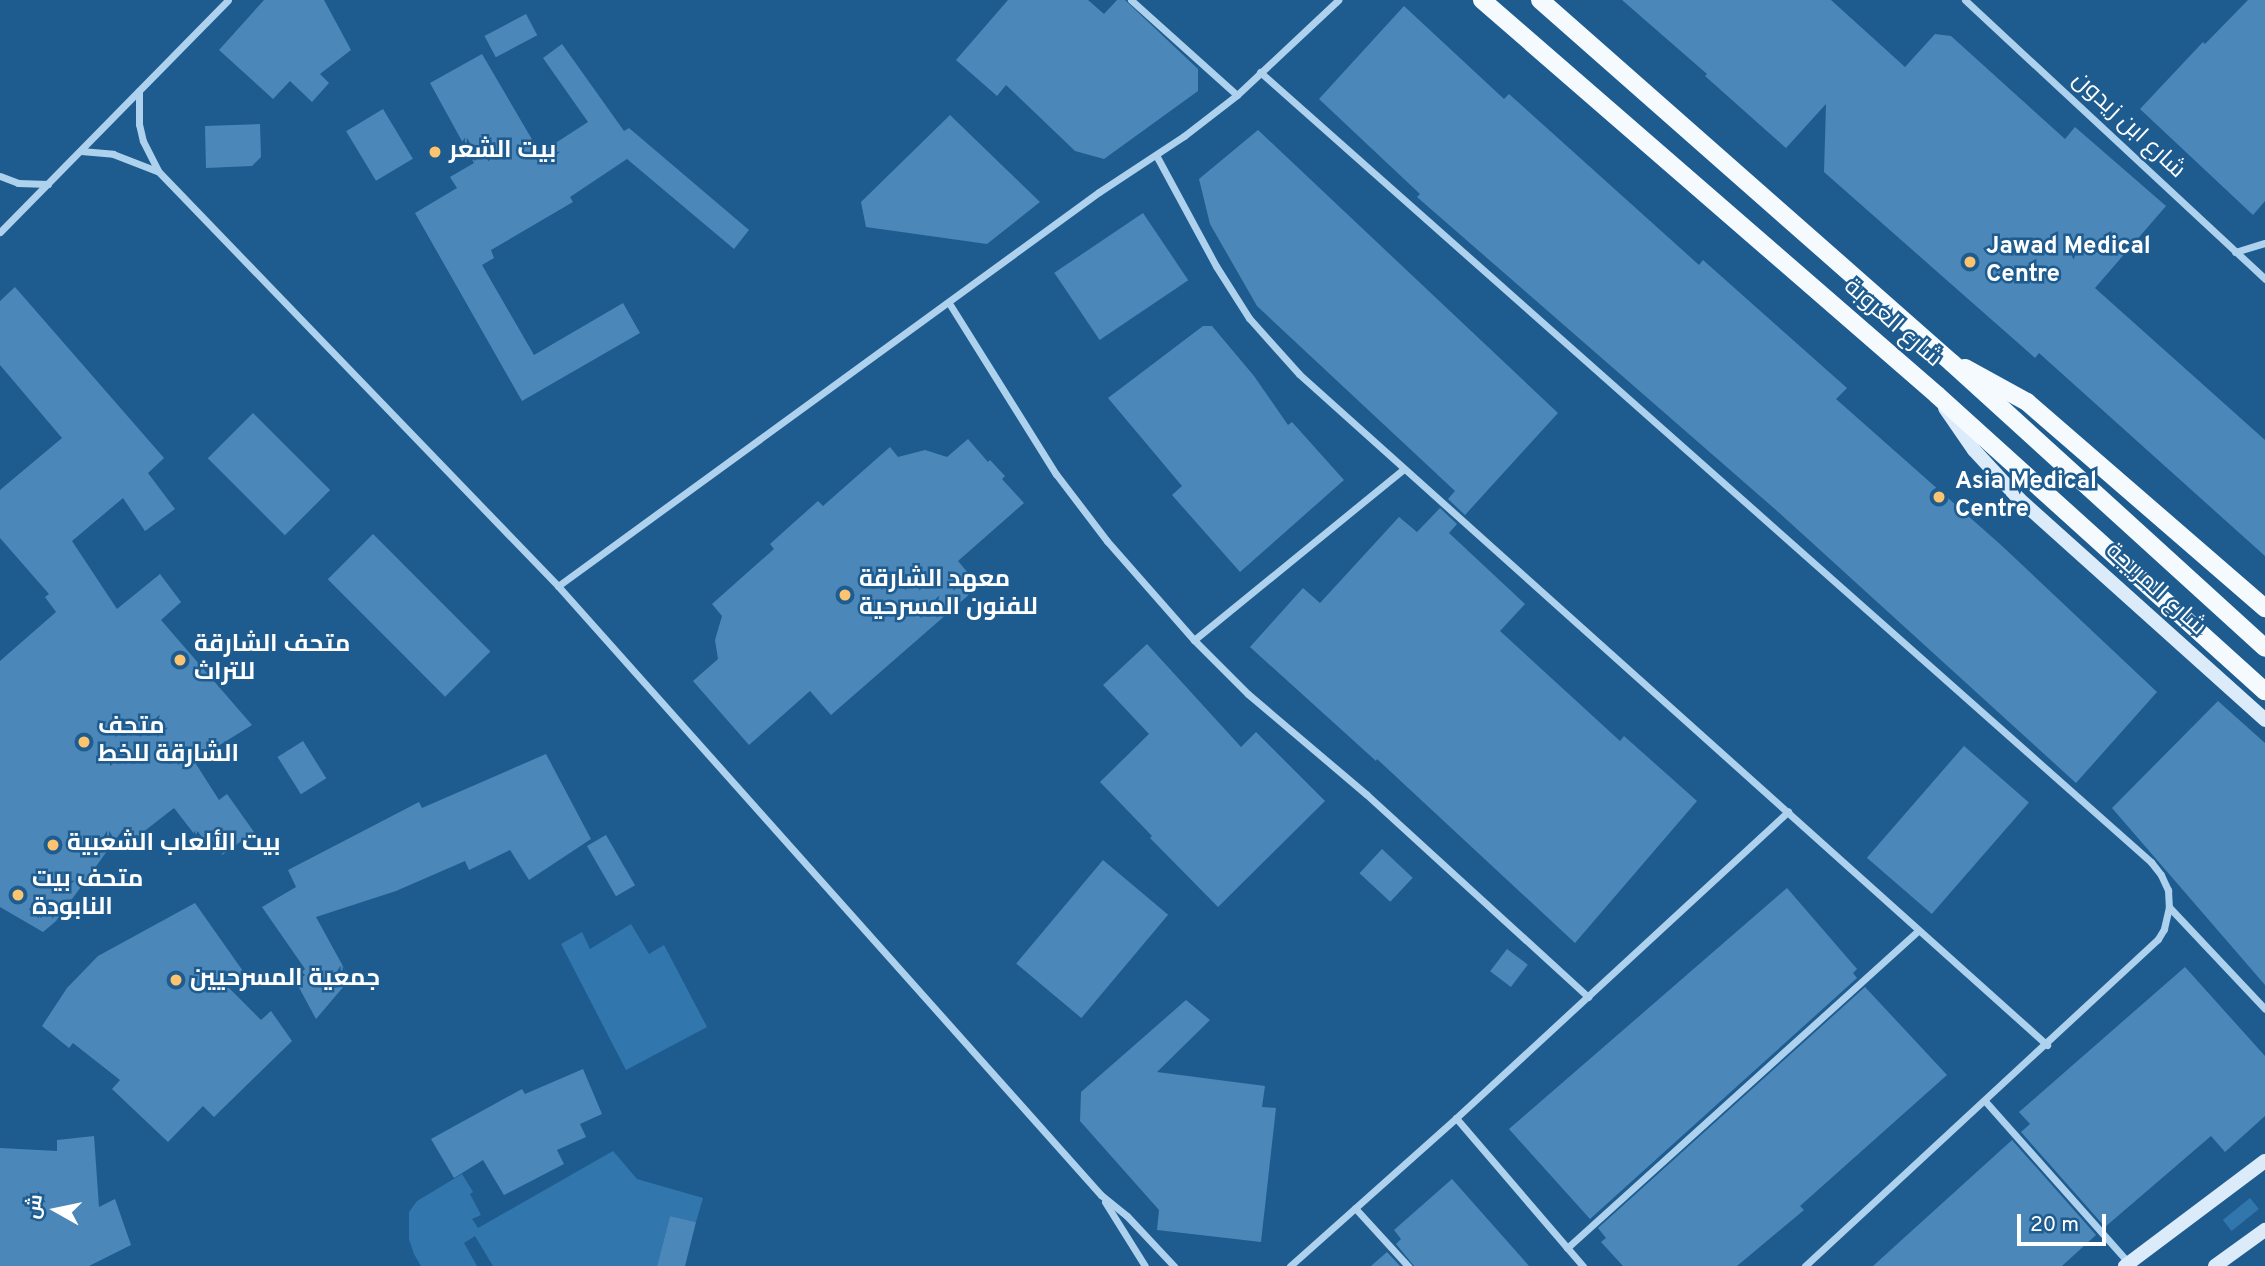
<!DOCTYPE html>
<meta charset="utf-8">
<style>
body{margin:0}
#map{position:relative;width:2265px;height:1266px;overflow:hidden;background:#1e5c90;font-family:Overpass,Cairo,sans-serif}
div>[style]{position:absolute}
[style*='--x']{left:calc(var(--x)*1px);top:calc(var(--y)*1px);width:calc(var(--w)*1px);rotate:calc(var(--a)*1deg)}
.green>*{inset:0;background:#3276ae;transform-origin:0 0}
.building>*{inset:0;background:#4b87b9;transform-origin:0 0}
.minor>*{height:7px;margin:-3.5px;padding:0 3.5px;transform-origin:3.5px;border-radius:3.5px;background:#aed1ed}
.secondary>*{height:14px;margin:-7px;padding:0 7px;transform-origin:7px;border-radius:7px;background:#dbebfa}
.primary>*{height:18px;margin:-9px;padding:0 9px;transform-origin:9px;border-radius:9px;background:#f5faff}
.dots>*{width:19px;height:19px;translate:-50% -50%;box-sizing:border-box;border:4px solid #1e5c90;border-radius:50%}
span{translate:-50% -50%;white-space:nowrap;text-align:center;line-height:1.15;-webkit-text-stroke:5px #1e5c90;paint-order:stroke}
.street-label{font-size:24px;color:#fff}
.poi-label{font-size:24px;color:#fff;font-weight:700}
.left{translate:0 -50%;text-align:left}
.north{position:absolute;left:21px;top:1175px;width:70px;height:70px;-webkit-text-stroke:5px #1e5c90;paint-order:stroke;rotate:279deg;font-size:19px;font-weight:700;line-height:28px;text-align:center;color:#fff}
.north::after{content:'';display:block;margin:auto;width:24px;height:32px;background:#fff;clip-path:polygon(50% 0,100% 100%,50% 72%,0 100%)}
.scale{position:absolute;left:2017px;top:1214px;width:89px;height:32px;box-sizing:border-box;border:4px solid #fff;border-top:0;padding-left:9px;font-size:21px;line-height:24px;white-space:nowrap;color:#fff;-webkit-text-stroke:5px #1e5c90;paint-order:stroke}
</style>
<div id="map">
<div class="green">
<i style="clip-path:polygon(631px 924px,649px 954px,664px 945px,707px 1027px,626px 1070px,561px 944px,582px 932px,590px 949px)"></i>
<i style="clip-path:polygon(613px 1151px,637px 1179px,703px 1198px,696px 1222px,670px 1216px,657px 1266px,493px 1266px,475px 1236px,464px 1243px,477px 1266px,421px 1266px,414px 1254px,409px 1239px,409px 1212px,417px 1201px,462px 1174px,473px 1192px,470px 1194px,481px 1215px,472px 1219px,478px 1228px)"></i>
<i style="left:2250px;top:1198px;width:14px;height:35px;rotate:51deg"></i>
</div>
<div class="building">
<i style="clip-path:polygon(264px 0,324px 0,351px 50px,320px 74px,329px 83px,312px 102px,290px 81px,273px 99px,219px 50px)"></i>
<i style="clip-path:polygon(1008px 0,1088px 0,1104px 14px,1117px 0,1125px 0,1198px 69px,1198px 91px,1104px 159px,1075px 151px,1006px 85px,997px 96px,956px 60px)"></i>
<i style="clip-path:polygon(1622px 0,1831px 0,1905px 67px,1935px 34px,1951px 36px,2065px 139px,2075px 127px,2166px 206px,2095px 288px,2265px 440px,2265px 556px,2039px 353px,2035px 358px,1824px 172px,1826px 104px,1786px 148px,1705px 76px,1707px 74px)"></i>
<i style="clip-path:polygon(2248px 0,2265px 0,2265px 201px,2253px 215px,2140px 109px,2203px 42px,2205px 44px)"></i>
<i style="clip-path:polygon(1404px 6px,1504px 99px,1509px 94px,1699px 265px,1703px 260px,1847px 388px,1836px 399px,2001px 545px,2157px 692px,2076px 783px,1776px 510px,1417px 197px,1420px 194px,1319px 99px)"></i>
<i style="left:526px;top:14px;width:24px;height:47px;rotate:62deg"></i>
<i style="clip-path:polygon(562px 44px,624px 131px,629px 128px,749px 230px,734px 249px,627px 159px,570px 197px,573px 202px,491px 250px,494px 258px,482px 265px,534px 355px,623px 303px,640px 333px,522px 401px,415px 213px,457px 188px,450px 177px,474px 163px,430px 83px,482px 54px,540px 153px,588px 122px,543px 58px)"></i>
<i style="left:383px;top:109px;width:58px;height:43px;rotate:59deg"></i>
<i style="clip-path:polygon(950px 115px,1040px 202px,987px 244px,866px 227px,861px 202px)"></i>
<i style="clip-path:polygon(260px 124px,261px 157px,252px 166px,206px 168px,205px 126px)"></i>
<i style="clip-path:polygon(1258px 130px,1558px 413px,1465px 515px,1448px 499px,1455px 491px,1257px 306px,1210px 224px,1199px 179px)"></i>
<i style="left:1143px;top:213px;width:81px;height:107px;rotate:56deg"></i>
<i style="clip-path:polygon(15px 287px,164px 458px,148px 473px,175px 509px,145px 531px,123px 498px,72px 541px,117px 609px,160px 574px,181px 602px,161px 620px,252px 725px,194px 761px,219px 800px,227px 794px,254px 832px,222px 855px,210px 837px,205px 841px,198px 832px,195px 835px,174px 808px,133px 840px,124px 828px,56px 921px,43px 932px,0 907px,0 661px,56px 612px,45px 597px,49px 594px,0 538px,0 490px,62px 438px,0 365px,0 301px)"></i>
<i style="clip-path:polygon(1203px 326px,1212px 326px,1254px 376px,1288px 425px,1292px 422px,1344px 480px,1240px 572px,1172px 495px,1182px 486px,1108px 398px)"></i>
<i style="left:253px;top:413px;width:109px;height:64px;rotate:45deg"></i>
<i style="clip-path:polygon(968px 439px,988px 462px,990px 460px,1005px 476px,1002px 479px,1024px 503px,958px 561px,979px 586px,831px 715px,810px 691px,749px 745px,693px 681px,718px 659px,715px 640px,722px 616px,712px 604px,774px 549px,770px 544px,790px 526px,818px 501px,823px 506px,890px 447px,898px 457px,925px 450px,947px 457px)"></i>
<i style="clip-path:polygon(1440px 508px,1457px 524px,1449px 533px,1525px 604px,1500px 631px,1620px 741px,1624px 736px,1697px 801px,1575px 943px,1377px 759px,1376px 761px,1250px 647px,1303px 588px,1320px 603px,1399px 517px,1417px 532px)"></i>
<i style="left:373px;top:534px;width:166px;height:64px;rotate:45deg"></i>
<i style="clip-path:polygon(1147px 644px,1241px 747px,1256px 732px,1325px 801px,1218px 907px,1150px 838px,1152px 836px,1100px 782px,1149px 734px,1103px 685px)"></i>
<i style="clip-path:polygon(2218px 701px,2265px 743px,2265px 985px,2112px 808px)"></i>
<i style="left:303px;top:741px;width:44px;height:30px;rotate:58deg"></i>
<i style="left:1964px;top:746px;width:86px;height:148px;rotate:41deg"></i>
<i style="clip-path:polygon(546px 754px,591px 839px,529px 880px,510px 850px,469px 870px,465px 861px,396px 891px,316px 917px,350px 979px,316px 1019px,296px 982px,305px 975px,302px 972px,305px 969px,262px 907px,296px 887px,288px 870px,419px 802px,422px 808px)"></i>
<i style="left:606px;top:835px;width:58px;height:22px;rotate:60deg"></i>
<i style="left:1382px;top:849px;width:42px;height:33px;rotate:43deg"></i>
<i style="left:1103px;top:860px;width:85px;height:135px;rotate:40deg"></i>
<i style="clip-path:polygon(1787px 888px,1857px 969px,1853px 973px,1857px 978px,1590px 1219px,1509px 1129px)"></i>
<i style="clip-path:polygon(195px 903px,245px 974px,228px 987px,261px 1020px,271px 1011px,292px 1041px,214px 1117px,203px 1106px,168px 1142px,112px 1089px,120px 1080px,73px 1043px,69px 1048px,42px 1026px,67px 988px,98px 956px)"></i>
<i style="left:1507px;top:949px;width:26px;height:28px;rotate:37deg"></i>
<i style="clip-path:polygon(2185px 967px,2265px 1056px,2265px 1116px,2225px 1152px,2211px 1136px,2105px 1227px,2021px 1132px,2030px 1124px,2019px 1112px)"></i>
<i style="clip-path:polygon(1865px 987px,1947px 1075px,1800px 1206px,1804px 1210px,1737px 1266px,1623px 1266px,1601px 1242px,1606px 1238px,1598px 1228px)"></i>
<i style="clip-path:polygon(1186px 1000px,1210px 1020px,1157px 1072px,1265px 1086px,1262px 1107px,1276px 1108px,1261px 1242px,1157px 1230px,1159px 1210px,1080px 1121px,1081px 1092px)"></i>
<i style="clip-path:polygon(583px 1069px,602px 1114px,580px 1124px,586px 1137px,557px 1150px,564px 1164px,504px 1195px,483px 1160px,454px 1178px,431px 1139px,522px 1089px,525px 1094px)"></i>
<i style="clip-path:polygon(94px 1136px,99px 1207px,115px 1199px,131px 1245px,89px 1266px,0 1266px,0 1148px,57px 1151px,57px 1140px)"></i>
<i style="clip-path:polygon(2012px 1140px,2096px 1235px,2062px 1266px,1873px 1266px)"></i>
<i style="clip-path:polygon(1452px 1179px,1529px 1266px,1414px 1266px,1396px 1244px,1401px 1239px,1394px 1230px)"></i>
<i style="clip-path:polygon(670px 1216px,696px 1222px,685px 1266px,657px 1266px)"></i>
<i style="clip-path:polygon(1387px 1252px,1400px 1266px,1371px 1266px)"></i>
</div>
<div class="minor">
<i style="--x:1131;--y:0;--w:142;--a:41.9"></i>
<i style="--x:1965;--y:0;--w:410;--a:42.9"></i>
<i style="--x:1260;--y:72;--w:1191;--a:41.56"></i>
<i style="--x:2151;--y:862;--w:16;--a:52"></i>
<i style="--x:2161;--y:875;--w:17;--a:65"></i>
<i style="--x:2168;--y:890;--w:17;--a:87"></i>
<i style="--x:2169;--y:907;--w:23;--a:103"></i>
<i style="--x:2164;--y:929;--w:12;--a:121"></i>
<i style="--x:2158;--y:939;--w:481;--a:137.2"></i>
<i style="--x:139;--y:91;--w:33;--a:90"></i>
<i style="--x:139;--y:124;--w:17;--a:77"></i>
<i style="--x:143;--y:141;--w:34;--a:63"></i>
<i style="--x:158;--y:171;--w:576;--a:46.05"></i>
<i style="--x:558;--y:586;--w:816;--a:48.28"></i>
<i style="--x:1101;--y:1195;--w:33;--a:39"></i>
<i style="--x:1127;--y:1216;--w:69;--a:46.8"></i>
<i style="--x:81;--y:151;--w:32;--a:5"></i>
<i style="--x:113;--y:154;--w:47;--a:21.1"></i>
<i style="--x:1156;--y:155;--w:126;--a:61.6"></i>
<i style="--x:1216;--y:266;--w:62;--a:57.6"></i>
<i style="--x:1249;--y:318;--w:75;--a:48.2"></i>
<i style="--x:1299;--y:374;--w:1005;--a:41.89"></i>
<i style="--x:0;--y:176;--w:19;--a:21"></i>
<i style="--x:18;--y:183;--w:30;--a:2"></i>
<i style="--x:0;--y:232;--w:325;--a:-45.5"></i>
<i style="--x:2235;--y:252;--w:31;--a:-17"></i>
<i style="--x:949;--y:303;--w:202;--a:58"></i>
<i style="--x:1056;--y:474;--w:84;--a:52.7"></i>
<i style="--x:1107;--y:541;--w:132;--a:48.7"></i>
<i style="--x:1194;--y:640;--w:76;--a:45"></i>
<i style="--x:1248;--y:694;--w:155;--a:40.3"></i>
<i style="--x:1366;--y:794;--w:301;--a:42.4"></i>
<i style="--x:558;--y:586;--w:669;--a:-36.07"></i>
<i style="--x:1099;--y:192;--w:102;--a:-33.4"></i>
<i style="--x:1184;--y:136;--w:67;--a:-37.7"></i>
<i style="--x:1237;--y:95;--w:139;--a:-43.2"></i>
<i style="--x:1194;--y:640;--w:271;--a:-39.2"></i>
<i style="--x:2169;--y:907;--w:140;--a:46.7"></i>
<i style="--x:1985;--y:1101;--w:217;--a:48.4"></i>
<i style="--x:1456;--y:1118;--w:195;--a:49.4"></i>
<i style="--x:1105;--y:1202;--w:75;--a:58"></i>
<i style="--x:1355;--y:1208;--w:79;--a:47.6"></i>
<i style="--x:1567;--y:1248;--w:474;--a:-42.1"></i>
<i style="--x:1290;--y:1266;--w:222;--a:-41.7"></i>
<i style="--x:1456;--y:1118;--w:452;--a:-42.7"></i>
</div>
<div class="secondary">
<i style="--x:1945;--y:408;--w:51;--a:55.4"></i>
<i style="--x:1974;--y:450;--w:67;--a:47.4"></i>
<i style="--x:2019;--y:499;--w:331;--a:41.9"></i>
<i style="--x:2125;--y:1266;--w:175;--a:-36.9"></i>
<i style="--x:2215;--y:1266;--w:62;--a:-35.8"></i>
</div>
<div class="primary">
<i style="--x:1482;--y:0;--w:603;--a:40.96"></i>
<i style="--x:1937;--y:395;--w:442;--a:42.1"></i>
<i style="--x:1540;--y:0;--w:549;--a:41.38"></i>
<i style="--x:1952;--y:363;--w:423;--a:42.3"></i>
<i style="--x:1965;--y:368;--w:71;--a:28.7"></i>
<i style="--x:2027;--y:402;--w:315;--a:40.9"></i>
</div>
<div class="dots">
<i style="left:435px;top:152px;background:#fcc46e"></i>
<i style="left:1970px;top:262px;background:#fcc46e"></i>
<i style="left:1939px;top:497px;background:#fcc46e"></i>
<i style="left:845px;top:595px;background:#fcc46e"></i>
<i style="left:180px;top:660px;background:#fcc46e"></i>
<i style="left:84px;top:742px;background:#fcc46e"></i>
<i style="left:53px;top:845px;background:#fcc46e"></i>
<i style="left:18px;top:895px;background:#fcc46e"></i>
<i style="left:176px;top:980px;background:#fcc46e"></i>
</div>
<div class="street-label">
<span style="left:2128px;top:126px;rotate:43deg">شارع ابن زيدون</span>
<span style="left:1892px;top:324px;rotate:41deg">شارع العروبة</span>
<span style="left:2155px;top:590px;rotate:42deg">شارع المريجة</span>
</div>
<div class="poi-label">
<span class="left" style="left:449px;top:152px">بيت الشعر</span>
<span class="left" style="left:1986px;top:262px">Jawad Medical<br>Centre</span>
<span class="left" style="left:1955px;top:497px">Asia Medical<br>Centre</span>
<span class="left" style="left:859px;top:595px">معهد الشارقة<br>للفنون المسرحية</span>
<span class="left" style="left:194px;top:660px">متحف الشارقة<br>للتراث</span>
<span class="left" style="left:98px;top:742px">متحف<br>الشارقة للخط</span>
<span class="left" style="left:67px;top:845px">بيت الألعاب الشعبية</span>
<span class="left" style="left:32px;top:895px">متحف بيت<br>النابودة</span>
<span class="left" style="left:190px;top:980px">جمعية المسرحيين</span>
</div>
<div class="north">ش</div>
<div class="scale">20 m</div>
</div>
